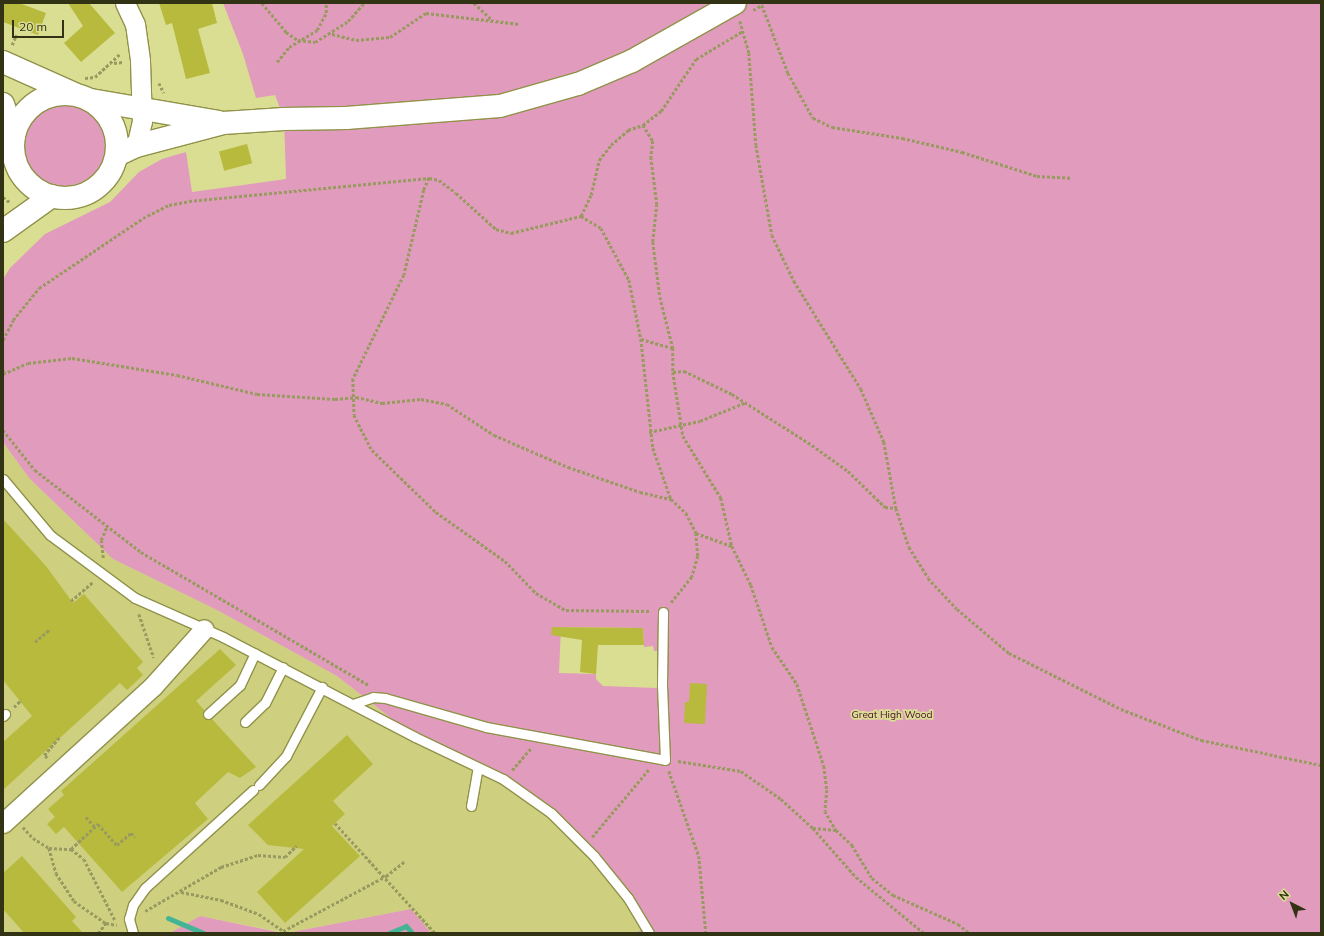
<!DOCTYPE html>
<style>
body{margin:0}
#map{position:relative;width:1324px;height:936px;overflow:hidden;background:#dade92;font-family:Mulish,sans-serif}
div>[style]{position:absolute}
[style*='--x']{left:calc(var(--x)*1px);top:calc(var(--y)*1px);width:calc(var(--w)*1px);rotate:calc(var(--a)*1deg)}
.built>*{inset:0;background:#ced080}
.green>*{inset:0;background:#e19bbc}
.round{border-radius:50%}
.stream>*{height:5px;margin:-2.5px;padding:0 2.5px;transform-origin:2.5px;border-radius:2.5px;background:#43b594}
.building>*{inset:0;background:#b8ba3e;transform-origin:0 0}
.path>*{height:2.5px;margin-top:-1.25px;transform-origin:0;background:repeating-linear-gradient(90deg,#989a60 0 3px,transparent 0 5px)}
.roads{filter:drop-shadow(1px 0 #909249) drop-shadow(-1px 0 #909249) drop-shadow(0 1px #909249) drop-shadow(0 -1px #909249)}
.lane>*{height:9px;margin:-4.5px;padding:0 4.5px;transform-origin:4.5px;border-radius:4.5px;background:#fff}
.street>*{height:19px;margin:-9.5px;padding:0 9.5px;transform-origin:9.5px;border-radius:9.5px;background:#fff}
.secondary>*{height:22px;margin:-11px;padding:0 11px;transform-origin:11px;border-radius:11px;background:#fff}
.primary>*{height:22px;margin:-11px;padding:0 11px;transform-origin:11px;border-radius:11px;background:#fff}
.primary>.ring{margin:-11px;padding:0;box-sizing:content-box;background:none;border:22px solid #fff;border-radius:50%}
span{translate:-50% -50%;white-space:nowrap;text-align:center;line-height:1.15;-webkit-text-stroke:3.5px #dade92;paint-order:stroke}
.park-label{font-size:10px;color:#4c0930}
.frame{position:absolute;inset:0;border:4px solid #323214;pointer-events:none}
.north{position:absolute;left:1272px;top:884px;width:40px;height:40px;-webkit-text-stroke:3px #dade92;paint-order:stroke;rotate:318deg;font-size:11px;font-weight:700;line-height:16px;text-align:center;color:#323214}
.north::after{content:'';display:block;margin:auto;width:14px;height:18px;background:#323214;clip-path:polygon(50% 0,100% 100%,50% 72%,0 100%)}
.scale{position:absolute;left:12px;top:20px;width:52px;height:18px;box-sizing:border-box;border:2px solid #323214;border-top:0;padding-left:5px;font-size:12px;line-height:14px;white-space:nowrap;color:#323214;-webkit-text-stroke:3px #dade92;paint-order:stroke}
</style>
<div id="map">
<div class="built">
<i style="clip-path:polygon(3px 442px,29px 478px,113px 559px,217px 610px,337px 676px,415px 737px,503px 779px,568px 829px,646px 927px,636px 933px,431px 933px,411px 909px,287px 933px,200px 916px,170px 933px,3px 933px)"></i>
</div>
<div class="green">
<i style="clip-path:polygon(evenodd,223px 3px,1321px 3px,1321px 933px,636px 933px,646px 927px,568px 829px,503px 779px,415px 737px,337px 676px,217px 610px,113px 559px,29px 478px,3px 442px,3px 279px,10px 268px,45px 234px,110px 202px,139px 172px,162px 159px,186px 152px,192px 192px,286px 179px,284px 119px,275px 95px,256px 98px,243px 54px,223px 3px,561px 627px,643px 628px,644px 647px,653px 646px,654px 651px,658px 651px,657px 688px,603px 686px,596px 679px,596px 674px,559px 673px,561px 627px)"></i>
<i class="round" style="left:22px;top:102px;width:84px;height:84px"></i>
<i style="clip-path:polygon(411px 909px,431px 933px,287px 933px)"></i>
<i style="clip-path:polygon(200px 916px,283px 933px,170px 933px)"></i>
</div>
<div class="stream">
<i style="--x:168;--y:918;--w:38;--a:23"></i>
<i style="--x:389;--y:933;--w:18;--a:-22"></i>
<i style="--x:406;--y:926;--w:9;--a:49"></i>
</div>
<div class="building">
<i style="clip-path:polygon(3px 3px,19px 3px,46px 13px,38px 35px,3px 22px)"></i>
<i style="clip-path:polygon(68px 3px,89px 3px,115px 33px,81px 62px,64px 43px,83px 26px)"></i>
<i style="clip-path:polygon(159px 3px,212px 3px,217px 23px,198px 29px,210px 73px,186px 79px,172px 23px,166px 25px)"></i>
<i style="left:247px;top:144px;width:20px;height:29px;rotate:75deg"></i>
<i style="clip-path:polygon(3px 519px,46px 566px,73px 603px,84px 594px,143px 662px,137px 668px,143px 675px,127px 690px,120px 683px,3px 790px,3px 742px,32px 716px,3px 680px)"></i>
<i style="clip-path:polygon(552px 627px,643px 628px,644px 645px,598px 645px,596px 674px,580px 672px,582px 640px,551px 635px)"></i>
<i style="clip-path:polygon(220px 649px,236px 665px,196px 701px,204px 710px,203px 718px,212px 719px,256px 767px,240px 778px,228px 772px,195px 803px,208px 819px,122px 892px,64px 827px,56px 834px,47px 824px,55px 817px,48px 809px,64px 795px,61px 791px)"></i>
<i style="clip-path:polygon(690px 683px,707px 684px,705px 724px,684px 723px,685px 702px,689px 702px)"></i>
<i style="clip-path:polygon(347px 735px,373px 764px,333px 801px,345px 814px,332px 826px,360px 856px,285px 923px,257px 892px,304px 849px,268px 845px,248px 825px)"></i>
<i style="clip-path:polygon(22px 856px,76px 917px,72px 921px,83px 933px,24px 933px,3px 909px,3px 873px)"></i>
</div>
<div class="path">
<i style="--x:262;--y:3;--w:38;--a:50"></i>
<i style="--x:286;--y:32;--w:14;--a:34"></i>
<i style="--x:298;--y:40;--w:17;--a:7"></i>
<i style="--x:315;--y:42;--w:39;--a:-32"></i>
<i style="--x:348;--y:21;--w:24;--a:-48"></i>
<i style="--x:474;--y:3;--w:23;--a:43"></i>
<i style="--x:753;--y:10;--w:10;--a:-29"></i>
<i style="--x:762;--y:5;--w:73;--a:69.1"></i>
<i style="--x:788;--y:73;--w:51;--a:60.9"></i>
<i style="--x:813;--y:118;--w:21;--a:25"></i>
<i style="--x:832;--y:127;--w:71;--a:8.9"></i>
<i style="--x:902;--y:138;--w:62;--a:13.1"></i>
<i style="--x:962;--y:152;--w:79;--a:17.7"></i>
<i style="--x:1037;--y:176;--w:34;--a:3"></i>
<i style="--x:740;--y:21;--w:33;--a:74"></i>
<i style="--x:749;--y:53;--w:92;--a:85.6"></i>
<i style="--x:756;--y:145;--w:91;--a:79.9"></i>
<i style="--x:772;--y:235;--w:51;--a:64.4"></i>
<i style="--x:794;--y:281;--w:127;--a:58.2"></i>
<i style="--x:861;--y:389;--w:58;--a:66.5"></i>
<i style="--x:884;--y:442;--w:67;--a:79.7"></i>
<i style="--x:896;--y:508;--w:41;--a:71.6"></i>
<i style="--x:909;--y:547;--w:36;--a:58"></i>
<i style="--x:928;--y:578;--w:42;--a:46.9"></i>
<i style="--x:957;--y:609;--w:68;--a:40.2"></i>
<i style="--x:1009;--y:653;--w:125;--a:26.6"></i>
<i style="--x:1121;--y:709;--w:86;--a:21.2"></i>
<i style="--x:1201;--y:740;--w:123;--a:11.8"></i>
<i style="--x:332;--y:34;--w:25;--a:14"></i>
<i style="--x:356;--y:40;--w:34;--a:-5"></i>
<i style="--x:390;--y:37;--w:43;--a:-33.7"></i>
<i style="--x:426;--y:13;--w:94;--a:6.7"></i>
<i style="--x:12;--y:45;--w:11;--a:-68"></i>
<i style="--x:277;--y:62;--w:19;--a:-51"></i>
<i style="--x:289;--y:47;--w:33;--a:-31"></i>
<i style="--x:317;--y:30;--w:19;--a:-62"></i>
<i style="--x:326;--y:13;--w:10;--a:-90"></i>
<i style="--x:114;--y:63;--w:9;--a:-6"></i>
<i style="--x:85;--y:78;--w:10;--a:-6"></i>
<i style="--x:95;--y:77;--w:35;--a:-43"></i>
<i style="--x:159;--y:83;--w:11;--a:63"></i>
<i style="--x:643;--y:125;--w:19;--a:58"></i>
<i style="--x:653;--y:141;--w:16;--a:97"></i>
<i style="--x:651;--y:157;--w:47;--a:82.7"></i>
<i style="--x:657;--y:204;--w:38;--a:96"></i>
<i style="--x:653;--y:242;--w:55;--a:82.7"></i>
<i style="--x:660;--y:297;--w:53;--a:75.7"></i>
<i style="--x:673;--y:348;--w:24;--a:90"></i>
<i style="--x:673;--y:372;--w:65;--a:81.1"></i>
<i style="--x:683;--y:436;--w:73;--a:58.5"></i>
<i style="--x:721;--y:498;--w:49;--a:77.1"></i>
<i style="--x:732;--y:546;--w:43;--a:64"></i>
<i style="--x:751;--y:585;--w:65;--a:71.3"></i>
<i style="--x:772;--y:647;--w:45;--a:56"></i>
<i style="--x:797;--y:684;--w:86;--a:71.8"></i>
<i style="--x:824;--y:766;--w:24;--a:83"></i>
<i style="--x:827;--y:790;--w:21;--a:95"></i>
<i style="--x:825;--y:811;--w:22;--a:60"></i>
<i style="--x:429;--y:178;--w:13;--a:113"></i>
<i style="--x:424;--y:190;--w:87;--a:103.2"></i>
<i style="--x:404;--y:275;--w:116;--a:116.1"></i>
<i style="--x:353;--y:379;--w:36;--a:88"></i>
<i style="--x:354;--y:415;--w:39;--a:63"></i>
<i style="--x:372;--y:450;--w:50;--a:44.2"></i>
<i style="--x:408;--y:485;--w:39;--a:44"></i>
<i style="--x:436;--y:512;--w:85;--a:35.4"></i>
<i style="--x:505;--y:561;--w:45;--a:45.9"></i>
<i style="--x:536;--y:593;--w:34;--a:30"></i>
<i style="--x:566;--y:610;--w:84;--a:0.7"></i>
<i style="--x:3;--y:197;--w:10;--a:37"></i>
<i style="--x:581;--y:216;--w:23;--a:-65"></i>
<i style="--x:591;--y:195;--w:36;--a:-77"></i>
<i style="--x:599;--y:160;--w:19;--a:-51"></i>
<i style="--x:611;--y:145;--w:23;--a:-41"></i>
<i style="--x:628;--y:130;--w:16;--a:-18"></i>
<i style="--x:643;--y:125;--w:23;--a:-38"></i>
<i style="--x:661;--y:111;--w:63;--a:-56.1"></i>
<i style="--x:696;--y:59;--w:55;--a:-30.8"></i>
<i style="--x:641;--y:339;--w:33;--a:16"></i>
<i style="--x:3;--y:340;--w:22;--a:-63"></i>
<i style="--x:13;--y:320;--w:41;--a:-50.9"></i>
<i style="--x:39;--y:288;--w:125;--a:-33.9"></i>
<i style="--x:143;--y:218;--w:29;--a:-27"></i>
<i style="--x:169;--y:205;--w:20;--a:-11"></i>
<i style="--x:189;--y:201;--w:241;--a:-5.5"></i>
<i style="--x:429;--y:178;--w:10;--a:11"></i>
<i style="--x:439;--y:180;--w:21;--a:37"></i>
<i style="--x:456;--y:193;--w:54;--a:42"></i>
<i style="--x:496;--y:229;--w:16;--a:15"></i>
<i style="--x:511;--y:233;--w:72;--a:-13.7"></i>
<i style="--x:581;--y:216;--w:23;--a:31"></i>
<i style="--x:601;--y:228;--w:59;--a:61.7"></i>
<i style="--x:629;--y:280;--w:60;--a:78.5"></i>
<i style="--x:641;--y:339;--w:110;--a:83.7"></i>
<i style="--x:653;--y:448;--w:54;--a:70.6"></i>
<i style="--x:671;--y:499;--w:21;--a:43"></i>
<i style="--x:686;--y:513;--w:22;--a:63"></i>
<i style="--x:696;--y:533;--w:23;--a:85"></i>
<i style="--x:698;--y:556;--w:22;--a:106"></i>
<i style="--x:692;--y:577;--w:33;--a:129"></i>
<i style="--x:3;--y:369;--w:4;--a:76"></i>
<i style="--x:673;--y:372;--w:11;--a:-5"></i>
<i style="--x:684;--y:371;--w:53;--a:25.6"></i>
<i style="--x:732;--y:394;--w:95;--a:32.5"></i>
<i style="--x:812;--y:445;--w:44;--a:35.8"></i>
<i style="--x:848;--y:471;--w:52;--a:44.2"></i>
<i style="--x:885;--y:507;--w:11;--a:5"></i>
<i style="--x:3;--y:374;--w:27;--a:-24"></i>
<i style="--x:28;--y:363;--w:44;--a:-6.5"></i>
<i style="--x:72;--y:358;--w:106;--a:9.2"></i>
<i style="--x:177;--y:375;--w:82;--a:13.4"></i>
<i style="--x:257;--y:394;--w:78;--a:3.7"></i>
<i style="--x:335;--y:399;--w:21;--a:-5"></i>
<i style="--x:356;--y:397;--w:27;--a:13"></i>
<i style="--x:382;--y:403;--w:39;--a:-6"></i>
<i style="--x:421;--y:399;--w:26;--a:11"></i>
<i style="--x:447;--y:404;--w:56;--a:33.4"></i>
<i style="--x:494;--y:435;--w:81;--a:23.4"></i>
<i style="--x:568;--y:467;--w:76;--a:19.1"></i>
<i style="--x:640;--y:492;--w:32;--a:13"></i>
<i style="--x:3;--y:430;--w:51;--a:51.3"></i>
<i style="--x:35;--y:470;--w:134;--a:37.7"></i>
<i style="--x:141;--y:552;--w:264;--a:30.3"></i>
<i style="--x:649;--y:432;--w:52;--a:-12.2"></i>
<i style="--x:700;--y:421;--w:48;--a:-22.2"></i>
<i style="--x:696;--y:533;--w:38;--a:20"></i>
<i style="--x:103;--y:558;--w:18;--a:-96"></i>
<i style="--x:101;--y:540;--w:15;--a:-67"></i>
<i style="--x:71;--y:601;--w:29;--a:-41"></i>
<i style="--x:139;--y:614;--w:46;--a:71.2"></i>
<i style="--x:35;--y:642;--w:20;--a:-41"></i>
<i style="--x:14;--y:707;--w:10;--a:-45"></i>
<i style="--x:47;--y:758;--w:4;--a:-135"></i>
<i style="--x:44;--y:755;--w:23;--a:-49"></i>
<i style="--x:678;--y:761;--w:64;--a:9"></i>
<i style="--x:741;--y:771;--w:49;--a:35"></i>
<i style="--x:781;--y:799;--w:43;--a:42.2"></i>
<i style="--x:813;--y:828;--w:65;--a:48.7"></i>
<i style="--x:856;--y:877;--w:88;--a:39.5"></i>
<i style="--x:512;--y:770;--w:29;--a:-49"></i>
<i style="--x:669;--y:771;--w:90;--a:70.6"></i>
<i style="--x:699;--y:856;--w:77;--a:84.8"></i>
<i style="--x:86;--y:817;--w:13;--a:48"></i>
<i style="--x:335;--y:823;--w:149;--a:47.7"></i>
<i style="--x:23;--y:827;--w:15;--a:48"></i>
<i style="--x:33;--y:838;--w:19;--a:32"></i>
<i style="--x:49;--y:848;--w:22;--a:3"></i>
<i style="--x:71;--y:849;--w:37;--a:-43"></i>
<i style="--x:98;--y:824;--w:28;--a:48"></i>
<i style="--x:117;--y:845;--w:18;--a:-41"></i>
<i style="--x:131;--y:833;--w:6;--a:45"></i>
<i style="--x:813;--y:828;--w:23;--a:5"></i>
<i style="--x:836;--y:830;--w:22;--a:43"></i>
<i style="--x:852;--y:845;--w:39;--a:59"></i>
<i style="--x:872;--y:878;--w:27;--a:39"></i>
<i style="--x:893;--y:895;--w:71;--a:24"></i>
<i style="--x:958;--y:924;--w:14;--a:39"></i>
<i style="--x:592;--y:837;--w:89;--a:-50"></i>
<i style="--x:49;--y:848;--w:26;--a:74"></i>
<i style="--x:56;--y:873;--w:33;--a:57"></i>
<i style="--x:74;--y:901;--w:39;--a:35"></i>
<i style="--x:106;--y:923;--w:11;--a:10"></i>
<i style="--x:71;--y:849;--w:16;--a:38"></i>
<i style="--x:84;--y:859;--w:68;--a:63.1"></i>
<i style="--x:181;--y:892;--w:41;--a:11.3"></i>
<i style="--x:221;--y:900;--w:40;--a:20.2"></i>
<i style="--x:259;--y:914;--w:29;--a:35"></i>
<i style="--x:283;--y:931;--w:117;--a:-28.1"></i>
<i style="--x:386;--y:876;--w:24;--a:-38"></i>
<i style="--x:145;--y:911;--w:88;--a:-30.1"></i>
<i style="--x:221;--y:867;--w:39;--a:-18"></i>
<i style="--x:258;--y:855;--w:27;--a:4"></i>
<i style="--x:285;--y:857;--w:16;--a:-45"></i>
<i style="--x:98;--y:933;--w:13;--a:-51"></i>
</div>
<div class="roads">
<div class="lane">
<i style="--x:3;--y:479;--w:73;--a:50"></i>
<i style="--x:50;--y:535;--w:106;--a:36.5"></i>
<i style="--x:135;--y:598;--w:96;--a:23.9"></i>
<i style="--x:223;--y:637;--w:216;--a:27.5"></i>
<i style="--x:415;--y:737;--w:98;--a:25.5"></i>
<i style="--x:503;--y:779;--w:59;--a:35.3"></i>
<i style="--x:551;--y:813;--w:61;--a:45"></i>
<i style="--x:594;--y:856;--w:54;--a:51"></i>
<i style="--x:628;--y:898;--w:41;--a:59"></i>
<i style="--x:353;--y:704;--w:21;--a:-19"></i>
<i style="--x:373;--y:697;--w:12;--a:5"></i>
<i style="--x:385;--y:698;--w:105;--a:16"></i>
<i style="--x:486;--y:727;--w:182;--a:10.4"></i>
<i style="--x:665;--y:760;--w:75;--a:-92.3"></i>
<i style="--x:662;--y:685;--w:73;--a:-89.2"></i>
<i style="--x:208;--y:714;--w:43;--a:-42.2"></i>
<i style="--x:240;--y:685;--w:35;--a:-65"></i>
<i style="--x:3;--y:716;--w:3;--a:-45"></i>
<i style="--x:245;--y:722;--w:28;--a:-44"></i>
<i style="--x:265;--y:703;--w:40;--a:-63.4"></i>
<i style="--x:259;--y:785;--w:40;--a:-47"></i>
<i style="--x:286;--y:756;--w:78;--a:-62.4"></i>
<i style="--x:471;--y:806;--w:39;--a:-80"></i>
<i style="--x:133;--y:933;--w:15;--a:-106"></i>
<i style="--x:129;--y:919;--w:15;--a:-74"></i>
<i style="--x:133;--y:905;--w:21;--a:-55"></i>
<i style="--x:145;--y:888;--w:146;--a:-42.2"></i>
</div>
<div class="street">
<i style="--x:125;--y:3;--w:23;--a:65"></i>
<i style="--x:135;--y:24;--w:37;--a:82"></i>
<i style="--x:140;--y:61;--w:60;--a:88.1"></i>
<i style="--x:142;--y:121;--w:26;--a:103"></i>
<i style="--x:3;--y:823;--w:203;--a:-42.4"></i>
<i style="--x:153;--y:686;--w:76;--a:-48.2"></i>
</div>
<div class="secondary">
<i style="--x:3;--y:62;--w:81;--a:24"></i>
<i style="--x:3;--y:104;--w:35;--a:72"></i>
</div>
<div class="primary">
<i class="ring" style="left:13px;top:94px;width:82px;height:82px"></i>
<i style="--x:91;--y:100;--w:129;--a:9.8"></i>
<i style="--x:117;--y:155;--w:21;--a:-25"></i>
<i style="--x:136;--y:146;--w:90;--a:-14.8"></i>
<i style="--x:223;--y:123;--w:61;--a:-3.8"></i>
<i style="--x:284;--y:119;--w:62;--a:-0.9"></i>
<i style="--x:346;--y:118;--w:154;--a:-4.5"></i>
<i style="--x:500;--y:106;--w:81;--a:-15.8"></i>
<i style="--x:578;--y:84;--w:59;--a:-23.1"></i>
<i style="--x:632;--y:61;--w:118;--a:-29.4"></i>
<i style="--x:3;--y:231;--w:60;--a:-35.5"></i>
</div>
</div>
<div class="park-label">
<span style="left:892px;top:715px">Great High Wood</span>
</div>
<div class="frame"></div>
<div class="north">N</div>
<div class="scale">20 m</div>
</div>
